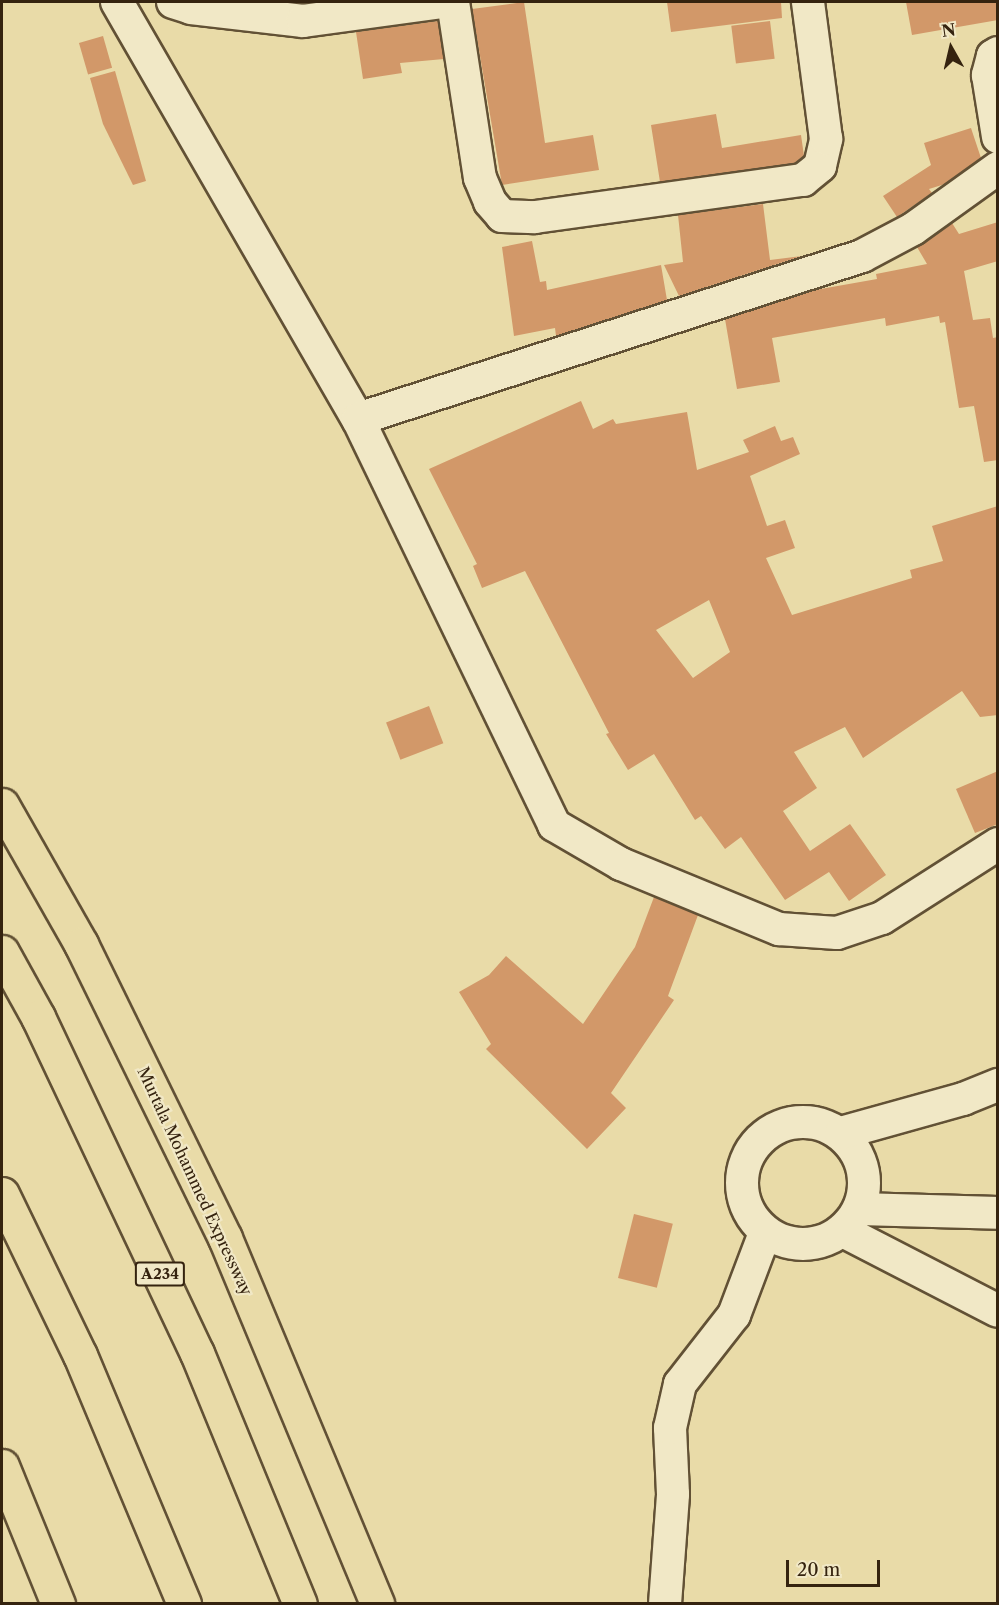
<!DOCTYPE html>
<style>
body{margin:0}
#map{position:relative;width:999px;height:1605px;overflow:hidden;background:#e9dba8;font-family:"Libre Caslon Text",serif}
div>[style]{position:absolute}
[style*='--x']{left:calc(var(--x)*1px);top:calc(var(--y)*1px);width:calc(var(--w)*1px);rotate:calc(var(--a)*1deg)}
.building>*{inset:0;background:#d29869;transform-origin:0 0}
.roads{filter:drop-shadow(2px 0 #625135) drop-shadow(-2px 0 #625135) drop-shadow(0 2px #625135) drop-shadow(0 -2px #625135)}
.minor>*{height:32px;margin:-16px;padding:0 16px;transform-origin:16px;border-radius:16px;background:#f1e8c6}
.minor>.ring{margin:-16px;padding:0;box-sizing:content-box;background:none;border:32px solid #f1e8c6;border-radius:50%}
.trunk>*{height:33px;margin:-16.5px;padding:0 16.5px;transform-origin:16.5px;border-radius:16.5px;background:#e9dba8}
.motorway>*{height:33px;margin:-16.5px;padding:0 16.5px;transform-origin:16.5px;border-radius:16.5px;background:#e9dba8}
span{translate:-50% -50%;white-space:nowrap;text-align:center;line-height:1.15;-webkit-text-stroke:4.5px #f1e8c6;paint-order:stroke}
.shield-label span{padding:2px 4px;background:#f1e8c6;border:2px solid;border-radius:4px;-webkit-text-stroke-width:0}
.shield-label{font-size:15px;color:#35230f;font-weight:700}
.street-label{font-size:16px;color:#35230f}
.frame{position:absolute;inset:0;border:3px solid #35230f;pointer-events:none}
.north{position:absolute;left:921px;top:18px;width:60px;height:60px;-webkit-text-stroke:4px #f1e8c6;paint-order:stroke;rotate:352deg;font-size:16px;font-weight:700;line-height:24px;text-align:center;color:#35230f}
.north::after{content:'';display:block;margin:auto;width:21px;height:27px;background:#35230f;clip-path:polygon(50% 0,100% 100%,50% 72%,0 100%)}
.scale{position:absolute;left:786px;top:1560px;width:94px;height:27px;box-sizing:border-box;border:3px solid #35230f;border-top:0;padding-left:8px;font-size:18px;line-height:21px;white-space:nowrap;color:#35230f;-webkit-text-stroke:4px #f1e8c6;paint-order:stroke}
</style>
<div id="map">
<div class="building">
<i style="clip-path:polygon(524px 2px,545px 143px,593px 135px,599px 170px,502px 185px,472px 9px)"></i>
<i style="clip-path:polygon(667px 2px,781px 2px,782px 18px,671px 32px)"></i>
<i style="clip-path:polygon(906px 2px,998px 2px,998px 20px,912px 35px)"></i>
<i style="clip-path:polygon(438px 21px,444px 59px,400px 63px,402px 73px,363px 79px,356px 32px)"></i>
<i style="left:770px;top:21px;width:38px;height:39px;rotate:83deg"></i>
<i style="left:103px;top:36px;width:33px;height:25px;rotate:74deg"></i>
<i style="clip-path:polygon(115px 71px,146px 181px,133px 185px,103px 124px,90px 78px)"></i>
<i style="clip-path:polygon(716px 114px,722px 148px,801px 135px,804px 156px,795px 163px,660px 182px,651px 125px)"></i>
<i style="clip-path:polygon(971px 128px,981px 158px,945px 184px,929px 189px,932px 193px,897px 217px,883px 196px,931px 165px,924px 143px)"></i>
<i style="clip-path:polygon(763px 204px,770px 260px,802px 256px,679px 296px,664px 265px,683px 262px,678px 215px)"></i>
<i style="clip-path:polygon(998px 222px,998px 261px,964px 271px,973px 320px,990px 318px,993px 338px,998px 337px,998px 460px,984px 462px,974px 406px,959px 408px,945px 322px,940px 323px,939px 316px,886px 326px,885px 318px,772px 338px,780px 382px,737px 389px,725px 319px,815px 290px,877px 279px,876px 274px,927px 264px,917px 247px,952px 223px,959px 234px)"></i>
<i style="clip-path:polygon(532px 241px,540px 282px,546px 281px,547px 290px,661px 265px,667px 300px,556px 336px,555px 328px,514px 336px,502px 247px)"></i>
<i style="clip-path:polygon(evenodd,581px 401px,593px 429px,613px 419px,616px 424px,687px 412px,697px 470px,749px 452px,743px 440px,775px 426px,781px 441px,793px 437px,800px 454px,750px 476px,767px 526px,785px 520px,795px 548px,766px 558px,792px 615px,912px 578px,910px 570px,943px 561px,932px 526px,998px 506px,998px 715px,980px 717px,962px 691px,863px 758px,845px 727px,794px 752px,817px 788px,783px 811px,810px 851px,850px 824px,886px 875px,849px 901px,829px 872px,785px 900px,741px 837px,725px 849px,701px 816px,695px 820px,654px 754px,628px 770px,606px 734px,609px 733px,525px 571px,482px 588px,473px 566px,477px 564px,429px 469px,581px 401px,709px 600px,730px 652px,693px 678px,656px 630px,709px 600px)"></i>
<i style="left:429px;top:706px;width:40px;height:46px;rotate:69deg"></i>
<i style="clip-path:polygon(998px 771px,998px 824px,975px 833px,956px 789px)"></i>
<i style="clip-path:polygon(654px 897px,698px 915px,668px 996px,674px 1000px,611px 1093px,626px 1108px,587px 1149px,486px 1049px,491px 1044px,459px 992px,489px 975px,506px 956px,583px 1024px,635px 947px)"></i>
<i style="left:634px;top:1214px;width:40px;height:66px;rotate:14deg"></i>
</div>
<div class="roads">
<div class="minor">
<i style="--x:117;--y:2;--w:482;--a:60"></i>
<i style="--x:358;--y:419;--w:451;--a:64.2"></i>
<i style="--x:554;--y:825;--w:78;--a:30.2"></i>
<i style="--x:621;--y:864;--w:171;--a:22.4"></i>
<i style="--x:779;--y:929;--w:58;--a:3.9"></i>
<i style="--x:837;--y:933;--w:47;--a:-18.4"></i>
<i style="--x:882;--y:918;--w:138;--a:-32.5"></i>
<i style="--x:173;--y:2;--w:19;--a:18"></i>
<i style="--x:191;--y:8;--w:113;--a:6.6"></i>
<i style="--x:303;--y:21;--w:140;--a:-7.8"></i>
<i style="--x:453;--y:2;--w:178;--a:81.3"></i>
<i style="--x:480;--y:178;--w:26;--a:67"></i>
<i style="--x:490;--y:202;--w:18;--a:49"></i>
<i style="--x:502;--y:216;--w:33;--a:2"></i>
<i style="--x:535;--y:217;--w:271;--a:-7.9"></i>
<i style="--x:803;--y:180;--w:22;--a:-39"></i>
<i style="--x:820;--y:166;--w:28;--a:-77"></i>
<i style="--x:826;--y:139;--w:138;--a:-97.5"></i>
<i style="--x:998;--y:53;--w:6;--a:149"></i>
<i style="--x:993;--y:56;--w:20;--a:105"></i>
<i style="--x:988;--y:75;--w:63;--a:80.8"></i>
<i style="--x:358;--y:419;--w:530;--a:-17.92"></i>
<i style="--x:862;--y:256;--w:58;--a:-27.9"></i>
<i style="--x:913;--y:229;--w:105;--a:-35.7"></i>
<i class="ring" style="left:742px;top:1122px;width:90px;height:90px"></i>
<i style="--x:841;--y:1133;--w:127;--a:-15.6"></i>
<i style="--x:963;--y:1099;--w:38;--a:-22"></i>
<i style="--x:859;--y:1209;--w:139;--a:1.6"></i>
<i style="--x:843;--y:1231;--w:174;--a:27.3"></i>
<i style="--x:665;--y:1604;--w:110;--a:-85.8"></i>
<i style="--x:673;--y:1494;--w:66;--a:-92.6"></i>
<i style="--x:670;--y:1428;--w:45;--a:-77.2"></i>
<i style="--x:680;--y:1384;--w:88;--a:-52"></i>
<i style="--x:734;--y:1315;--w:88;--a:-69.3"></i>
</div>
<div class="trunk">
<i style="--x:2;--y:805;--w:160;--a:60.4"></i>
<i style="--x:81;--y:944;--w:327;--a:63.9"></i>
<i style="--x:225;--y:1238;--w:396;--a:67.4"></i>
<i style="--x:2;--y:1466;--w:149;--a:67.9"></i>
</div>
<div class="motorway">
<i style="--x:2;--y:952;--w:74;--a:61"></i>
<i style="--x:38;--y:1017;--w:372;--a:64.7"></i>
<i style="--x:197;--y:1353;--w:271;--a:67.7"></i>
<i style="--x:2;--y:1194;--w:179;--a:64.2"></i>
<i style="--x:80;--y:1355;--w:270;--a:67.3"></i>
</div>
</div>
<div class="shield-label">
<span style="left:160px;top:1274px">A234</span>
</div>
<div class="street-label">
<span style="left:195px;top:1181px;rotate:65deg">Murtala Mohammed Expressway</span>
</div>
<div class="frame"></div>
<div class="north">N</div>
<div class="scale">20 m</div>
</div>
